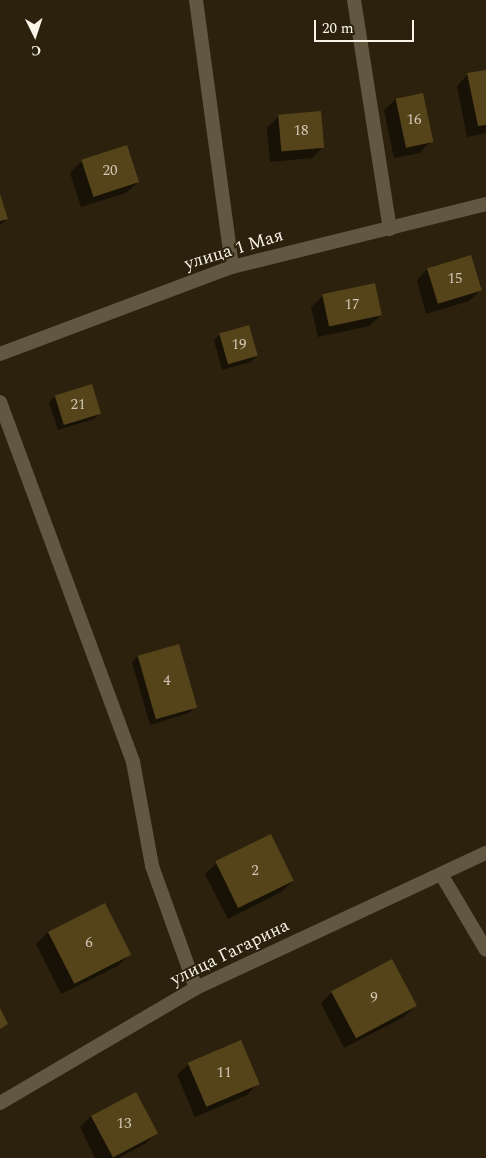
<!DOCTYPE html>
<meta charset="utf-8">
<style>
body{margin:0}
#map{position:relative;width:486px;height:1158px;overflow:hidden;background:#2b210d;font-family:Spectral,serif}
div>[style]{position:absolute}
[style*='--x']{left:calc(var(--x)*1px);top:calc(var(--y)*1px);width:calc(var(--w)*1px);rotate:calc(var(--a)*1deg)}
.shadow>*{inset:0;background:#0007}
.building>*{inset:0;background:#55431a;transform-origin:0 0}
.service>*{height:14px;margin:-7px;padding:0 7px;transform-origin:7px;border-radius:7px;background:#625842}
.minor>*{height:14px;margin:-7px;padding:0 7px;transform-origin:7px;border-radius:7px;background:#625842}
span{translate:-50% -50%;white-space:nowrap;text-align:center;line-height:1.15;-webkit-text-stroke:4px #2b210d;paint-order:stroke}
.number-label{font-size:15px;color:#d1c7b4}
.number-label span{-webkit-text-stroke-width:0}
.street-label{font-size:18px;color:#faf3e7}
.north{position:absolute;left:10px;top:10px;width:50px;height:50px;-webkit-text-stroke:4px #2b210d;paint-order:stroke;rotate:176deg;font-size:14px;font-weight:700;line-height:20px;text-align:center;color:#faf3e7}
.north::after{content:'';display:block;margin:auto;width:18px;height:22px;background:#faf3e7;clip-path:polygon(50% 0,100% 100%,50% 72%,0 100%)}
.scale{position:absolute;left:314px;top:20px;width:100px;height:22px;box-sizing:border-box;border:2px solid #faf3e7;border-top:0;padding-left:6px;font-size:15px;line-height:18px;white-space:nowrap;color:#faf3e7;-webkit-text-stroke:4px #2b210d;paint-order:stroke}
</style>
<div id="map">
<div class="shadow">
<i style="clip-path:polygon(486px 71px,486px 133px,467px 137px,457px 86px,468px 74px)"></i>
<i style="clip-path:polygon(396px 99px,431px 141px,420px 153px,394px 158px,384px 110px)"></i>
<i style="clip-path:polygon(279px 116px,323px 147px,312px 158px,270px 162px,267px 128px)"></i>
<i style="clip-path:polygon(82px 161px,138px 182px,126px 193px,81px 207px,70px 173px)"></i>
<i style="clip-path:polygon(0 197px,7px 219px,0 225px)"></i>
<i style="clip-path:polygon(428px 268px,481px 290px,469px 301px,426px 314px,417px 280px)"></i>
<i style="clip-path:polygon(323px 296px,381px 315px,369px 326px,318px 337px,311px 307px)"></i>
<i style="clip-path:polygon(220px 334px,257px 356px,251px 362px,222px 370px,214px 340px)"></i>
<i style="clip-path:polygon(91px 385px,100px 413px,94px 419px,58px 430px,49px 402px,55px 396px)"></i>
<i style="clip-path:polygon(138px 656px,195px 707px,189px 713px,150px 725px,132px 662px)"></i>
<i style="clip-path:polygon(217px 863px,293px 881px,281px 892px,228px 919px,205px 874px)"></i>
<i style="clip-path:polygon(48px 932px,129px 955px,118px 966px,61px 994px,36px 944px)"></i>
<i style="clip-path:polygon(332px 992px,415px 1006px,404px 1017px,344px 1048px,321px 1003px)"></i>
<i style="clip-path:polygon(189px 1064px,258px 1083px,247px 1095px,195px 1117px,177px 1075px)"></i>
<i style="clip-path:polygon(91px 1116px,156px 1133px,145px 1144px,118px 1158px,95px 1158px,80px 1127px)"></i>
</div>
<div class="building">
<i style="clip-path:polygon(486px 70px,486px 125px,478px 126px,467px 73px)"></i>
<i style="left:423px;top:93px;width:50px;height:28px;rotate:78deg"></i>
<i style="left:321px;top:111px;width:37px;height:43px;rotate:85deg"></i>
<i style="left:127px;top:145px;width:39px;height:48px;rotate:72deg"></i>
<i style="clip-path:polygon(0 194px,8px 219px,0 221px)"></i>
<i style="left:471px;top:255px;width:37px;height:46px;rotate:73deg"></i>
<i style="left:375px;top:283px;width:33px;height:54px;rotate:78deg"></i>
<i style="left:249px;top:325px;width:32px;height:31px;rotate:74deg"></i>
<i style="left:92px;top:384px;width:31px;height:39px;rotate:73deg"></i>
<i style="left:179px;top:644px;width:66px;height:43px;rotate:74deg"></i>
<i style="left:271px;top:834px;width:52px;height:62px;rotate:64deg"></i>
<i style="left:105px;top:903px;width:58px;height:64px;rotate:63deg"></i>
<i style="left:392px;top:959px;width:53px;height:69px;rotate:62deg"></i>
<i style="clip-path:polygon(0 1008px,8px 1024px,0 1029px)"></i>
<i style="left:241px;top:1040px;width:48px;height:58px;rotate:67deg"></i>
<i style="left:136px;top:1092px;width:47px;height:51px;rotate:62deg"></i>
</div>
<div class="service">
<i style="--x:196;--y:0;--w:269;--a:82.3"></i>
<i style="--x:354;--y:0;--w:232;--a:81.1"></i>
</div>
<div class="minor">
<i style="--x:0;--y:354;--w:248;--a:-20.6"></i>
<i style="--x:232;--y:267;--w:262;--a:-13.9"></i>
<i style="--x:0;--y:402;--w:384;--a:69.7"></i>
<i style="--x:133;--y:762;--w:106;--a:79.6"></i>
<i style="--x:152;--y:866;--w:130;--a:70.2"></i>
<i style="--x:441;--y:874;--w:88;--a:59.4"></i>
<i style="--x:0;--y:1103;--w:227;--a:-30.4"></i>
<i style="--x:196;--y:988;--w:320;--a:-25"></i>
</div>
<div class="number-label">
<span style="left:414px;top:120px">16</span>
<span style="left:301px;top:131px">18</span>
<span style="left:110px;top:171px">20</span>
<span style="left:455px;top:279px">15</span>
<span style="left:352px;top:305px">17</span>
<span style="left:239px;top:345px">19</span>
<span style="left:78px;top:405px">21</span>
<span style="left:167px;top:681px">4</span>
<span style="left:255px;top:871px">2</span>
<span style="left:89px;top:943px">6</span>
<span style="left:374px;top:998px">9</span>
<span style="left:224px;top:1073px">11</span>
<span style="left:124px;top:1124px">13</span>
</div>
<div class="street-label">
<span style="left:234px;top:250px;rotate:-17deg">улица 1 Мая</span>
<span style="left:230px;top:953px;rotate:-26deg">улица Гагарина</span>
</div>
<div class="north">С</div>
<div class="scale">20 m</div>
</div>
